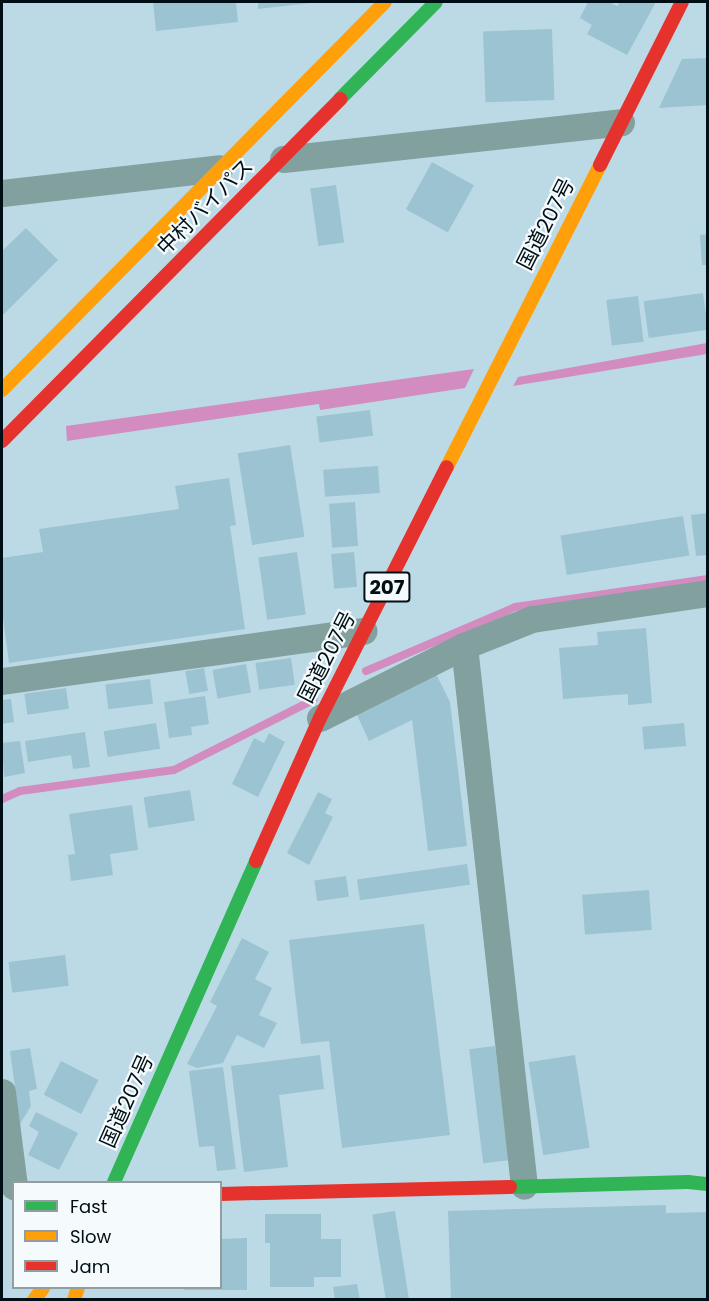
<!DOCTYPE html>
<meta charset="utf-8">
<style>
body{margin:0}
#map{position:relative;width:709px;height:1301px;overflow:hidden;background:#bcdae6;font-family:Poppins,"Noto Sans JP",sans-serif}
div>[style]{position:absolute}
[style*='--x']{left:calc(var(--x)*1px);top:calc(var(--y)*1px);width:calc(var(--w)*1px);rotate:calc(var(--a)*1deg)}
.water>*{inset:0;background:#d28cc0}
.stream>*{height:8px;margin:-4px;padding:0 4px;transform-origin:4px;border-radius:4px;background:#d28cc0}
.building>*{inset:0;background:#9cc3d1;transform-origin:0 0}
.street>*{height:27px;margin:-13.5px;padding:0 13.5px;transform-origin:13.5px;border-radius:13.5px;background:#82a09e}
.fast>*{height:14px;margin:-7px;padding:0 7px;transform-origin:7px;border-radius:7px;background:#30b455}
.slow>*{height:14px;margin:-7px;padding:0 7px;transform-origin:7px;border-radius:7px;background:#ff9f0a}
.jam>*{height:14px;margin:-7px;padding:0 7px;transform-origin:7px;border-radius:7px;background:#e5322d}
span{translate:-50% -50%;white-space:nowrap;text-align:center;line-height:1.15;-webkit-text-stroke:4.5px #f5fafc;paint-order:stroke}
.shield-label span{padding:2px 4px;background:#f5fafc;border:2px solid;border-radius:4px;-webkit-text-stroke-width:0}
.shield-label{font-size:20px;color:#000f16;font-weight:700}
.street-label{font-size:21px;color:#000f16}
.frame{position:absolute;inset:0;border:3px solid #000f16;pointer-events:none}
.legend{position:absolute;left:12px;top:1181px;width:210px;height:108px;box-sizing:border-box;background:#f5fafc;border:2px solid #939ca0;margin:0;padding:8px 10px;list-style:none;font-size:18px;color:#000f16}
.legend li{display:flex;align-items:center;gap:12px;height:30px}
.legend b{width:30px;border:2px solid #939ca0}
</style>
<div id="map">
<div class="water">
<i style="clip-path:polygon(707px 343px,707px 354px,513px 386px,518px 377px)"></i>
<i style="clip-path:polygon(474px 369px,465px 388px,320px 410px,319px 404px,67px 441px,66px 426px)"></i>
</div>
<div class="stream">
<i style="--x:366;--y:671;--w:162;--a:-23.2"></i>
<i style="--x:515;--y:607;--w:195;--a:-8.3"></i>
<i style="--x:2;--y:799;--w:20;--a:-24"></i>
<i style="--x:20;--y:791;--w:155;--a:-7.8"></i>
<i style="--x:174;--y:770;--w:156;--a:-26.7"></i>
</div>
<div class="building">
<i style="clip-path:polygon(153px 2px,236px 2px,238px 22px,156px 31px)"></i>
<i style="clip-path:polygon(258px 2px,311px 2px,311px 3px,258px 9px)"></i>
<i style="clip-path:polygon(588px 2px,609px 2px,617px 6px,620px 2px,656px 2px,627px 55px,587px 34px,592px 25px,580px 18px)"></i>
<i style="left:552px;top:29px;width:71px;height:69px;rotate:88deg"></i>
<i style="clip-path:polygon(708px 58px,708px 105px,659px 108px,682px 59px)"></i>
<i style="left:432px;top:162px;width:48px;height:54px;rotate:29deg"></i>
<i style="left:336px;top:185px;width:58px;height:26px;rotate:82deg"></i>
<i style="clip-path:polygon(26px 228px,58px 260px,2px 316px,2px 251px)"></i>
<i style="clip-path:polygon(708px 234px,708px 265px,702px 265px,700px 235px)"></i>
<i style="left:703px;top:293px;width:37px;height:60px;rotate:82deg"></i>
<i style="left:638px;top:296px;width:46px;height:32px;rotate:83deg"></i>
<i style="left:370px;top:410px;width:26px;height:54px;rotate:83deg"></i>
<i style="left:290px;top:445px;width:93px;height:53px;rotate:81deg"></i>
<i style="left:378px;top:466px;width:27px;height:55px;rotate:86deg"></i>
<i style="clip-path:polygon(229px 478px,236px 525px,230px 526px,245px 629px,9px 663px,2px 610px,2px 558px,43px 552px,39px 529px,179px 509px,175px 486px)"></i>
<i style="left:355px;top:502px;width:44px;height:26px;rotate:86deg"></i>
<i style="clip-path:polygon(708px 513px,708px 555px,696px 556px,691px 515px)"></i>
<i style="left:683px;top:516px;width:40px;height:124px;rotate:81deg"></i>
<i style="left:297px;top:552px;width:63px;height:39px;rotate:82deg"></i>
<i style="left:354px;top:552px;width:35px;height:23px;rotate:85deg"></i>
<i style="clip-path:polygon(646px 628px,652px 703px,628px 705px,628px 694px,563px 699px,559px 648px,598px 645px,597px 632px)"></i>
<i style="left:291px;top:658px;width:27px;height:36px;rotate:82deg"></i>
<i style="left:246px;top:664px;width:29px;height:34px;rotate:80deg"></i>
<i style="left:204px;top:668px;width:23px;height:19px;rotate:80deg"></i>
<i style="clip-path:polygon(436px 674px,450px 702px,467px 846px,428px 851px,412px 720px,369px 741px,356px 713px)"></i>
<i style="left:150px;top:679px;width:25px;height:45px;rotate:83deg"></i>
<i style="left:66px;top:688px;width:21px;height:42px;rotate:82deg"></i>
<i style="clip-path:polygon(205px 696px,209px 724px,191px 727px,192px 735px,169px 738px,164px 702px)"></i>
<i style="clip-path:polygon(11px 699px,14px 722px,2px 724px,2px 700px)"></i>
<i style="left:156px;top:723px;width:26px;height:53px;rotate:81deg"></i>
<i style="left:684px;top:723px;width:23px;height:42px;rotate:85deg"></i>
<i style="clip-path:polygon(85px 732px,90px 767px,73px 769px,71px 755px,28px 762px,25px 741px)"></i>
<i style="clip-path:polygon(269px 733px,285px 742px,258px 797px,232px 784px,254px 738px,264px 743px)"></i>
<i style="clip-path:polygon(20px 741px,25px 773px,4px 777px,2px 743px)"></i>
<i style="left:190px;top:790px;width:31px;height:47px;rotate:81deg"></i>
<i style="clip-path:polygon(318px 792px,332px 799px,325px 813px,333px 817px,309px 865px,287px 853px)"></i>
<i style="clip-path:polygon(132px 805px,138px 850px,110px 854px,113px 875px,71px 881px,68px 855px,75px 854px,69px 814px)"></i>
<i style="left:467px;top:864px;width:21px;height:111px;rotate:82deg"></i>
<i style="left:346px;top:876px;width:21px;height:32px;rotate:82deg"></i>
<i style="left:649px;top:890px;width:40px;height:67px;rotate:86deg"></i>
<i style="clip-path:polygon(424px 924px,450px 1135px,342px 1148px,329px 1041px,301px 1044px,289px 940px)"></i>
<i style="clip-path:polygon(242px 938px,269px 952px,255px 979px,272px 988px,259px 1015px,277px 1023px,264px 1048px,237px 1035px,223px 1063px,197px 1068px,187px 1064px,217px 1006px,210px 1002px)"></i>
<i style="left:65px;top:955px;width:31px;height:57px;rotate:83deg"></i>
<i style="left:495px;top:1046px;width:115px;height:26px;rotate:83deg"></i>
<i style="clip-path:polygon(30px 1048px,37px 1089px,29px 1091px,31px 1106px,20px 1124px,10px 1051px)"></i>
<i style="clip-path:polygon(320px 1055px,324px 1089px,279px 1095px,288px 1167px,244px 1172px,231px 1066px)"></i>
<i style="left:575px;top:1055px;width:94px;height:47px;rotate:81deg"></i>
<i style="left:61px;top:1061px;width:42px;height:38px;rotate:27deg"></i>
<i style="clip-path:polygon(223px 1067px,236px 1169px,217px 1171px,214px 1146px,199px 1147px,189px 1071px)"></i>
<i style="clip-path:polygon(36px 1112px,78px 1133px,59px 1170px,28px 1155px,39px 1132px,29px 1126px)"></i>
<i style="clip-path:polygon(666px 1205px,666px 1213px,708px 1212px,708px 1300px,451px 1300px,448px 1211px)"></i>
<i style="left:395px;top:1211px;width:90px;height:23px;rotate:81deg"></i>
<i style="clip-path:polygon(265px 1214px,321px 1214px,321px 1239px,341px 1239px,341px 1277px,314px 1277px,314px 1287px,270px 1287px,270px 1243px,265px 1243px)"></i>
<i style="clip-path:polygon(247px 1238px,247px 1290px,184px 1290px,184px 1288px,220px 1288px,220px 1239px)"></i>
<i style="clip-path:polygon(357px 1284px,360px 1300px,335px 1300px,333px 1287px)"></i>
</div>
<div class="street">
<i style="--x:283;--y:159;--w:340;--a:-6.2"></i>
<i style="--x:2;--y:193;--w:219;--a:-6.5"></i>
<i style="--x:464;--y:646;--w:543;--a:83.66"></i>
<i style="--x:2;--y:681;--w:365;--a:-7.9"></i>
<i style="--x:320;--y:718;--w:161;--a:-26.6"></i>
<i style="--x:464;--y:646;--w:73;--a:-21.7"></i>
<i style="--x:532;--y:619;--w:178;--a:-8.4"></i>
<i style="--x:2;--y:1092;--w:95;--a:82.7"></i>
</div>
<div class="fast">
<i style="--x:340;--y:99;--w:136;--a:-45.3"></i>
<i style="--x:114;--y:1182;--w:351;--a:-66.1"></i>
<i style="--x:510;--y:1187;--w:178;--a:-1.6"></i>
<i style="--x:688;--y:1182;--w:20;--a:6"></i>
</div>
<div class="slow">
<i style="--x:2;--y:390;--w:545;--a:-45.37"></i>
<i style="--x:447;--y:467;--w:339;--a:-63.1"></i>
<i style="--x:34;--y:1300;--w:15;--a:-53"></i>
<i style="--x:74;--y:1300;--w:13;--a:-72"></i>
</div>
<div class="jam">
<i style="--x:600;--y:165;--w:182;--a:-63.3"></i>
<i style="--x:2;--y:441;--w:481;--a:-45.3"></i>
<i style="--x:256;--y:861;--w:157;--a:-65.9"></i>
<i style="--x:320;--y:718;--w:281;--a:-63.2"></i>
<i style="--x:220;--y:1194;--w:290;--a:-1.4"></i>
</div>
<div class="shield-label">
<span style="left:387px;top:587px">207</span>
</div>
<div class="street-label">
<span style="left:205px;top:207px;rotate:-45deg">中村バイパス</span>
<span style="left:546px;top:224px;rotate:-63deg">国道207号</span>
<span style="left:327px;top:657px;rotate:-63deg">国道207号</span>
<span style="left:127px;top:1101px;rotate:-66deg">国道207号</span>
</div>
<div class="frame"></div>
<ul class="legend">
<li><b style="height:8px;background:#30b455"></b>Fast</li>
<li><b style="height:8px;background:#ff9f0a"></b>Slow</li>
<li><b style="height:8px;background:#e5322d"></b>Jam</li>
</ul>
</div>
